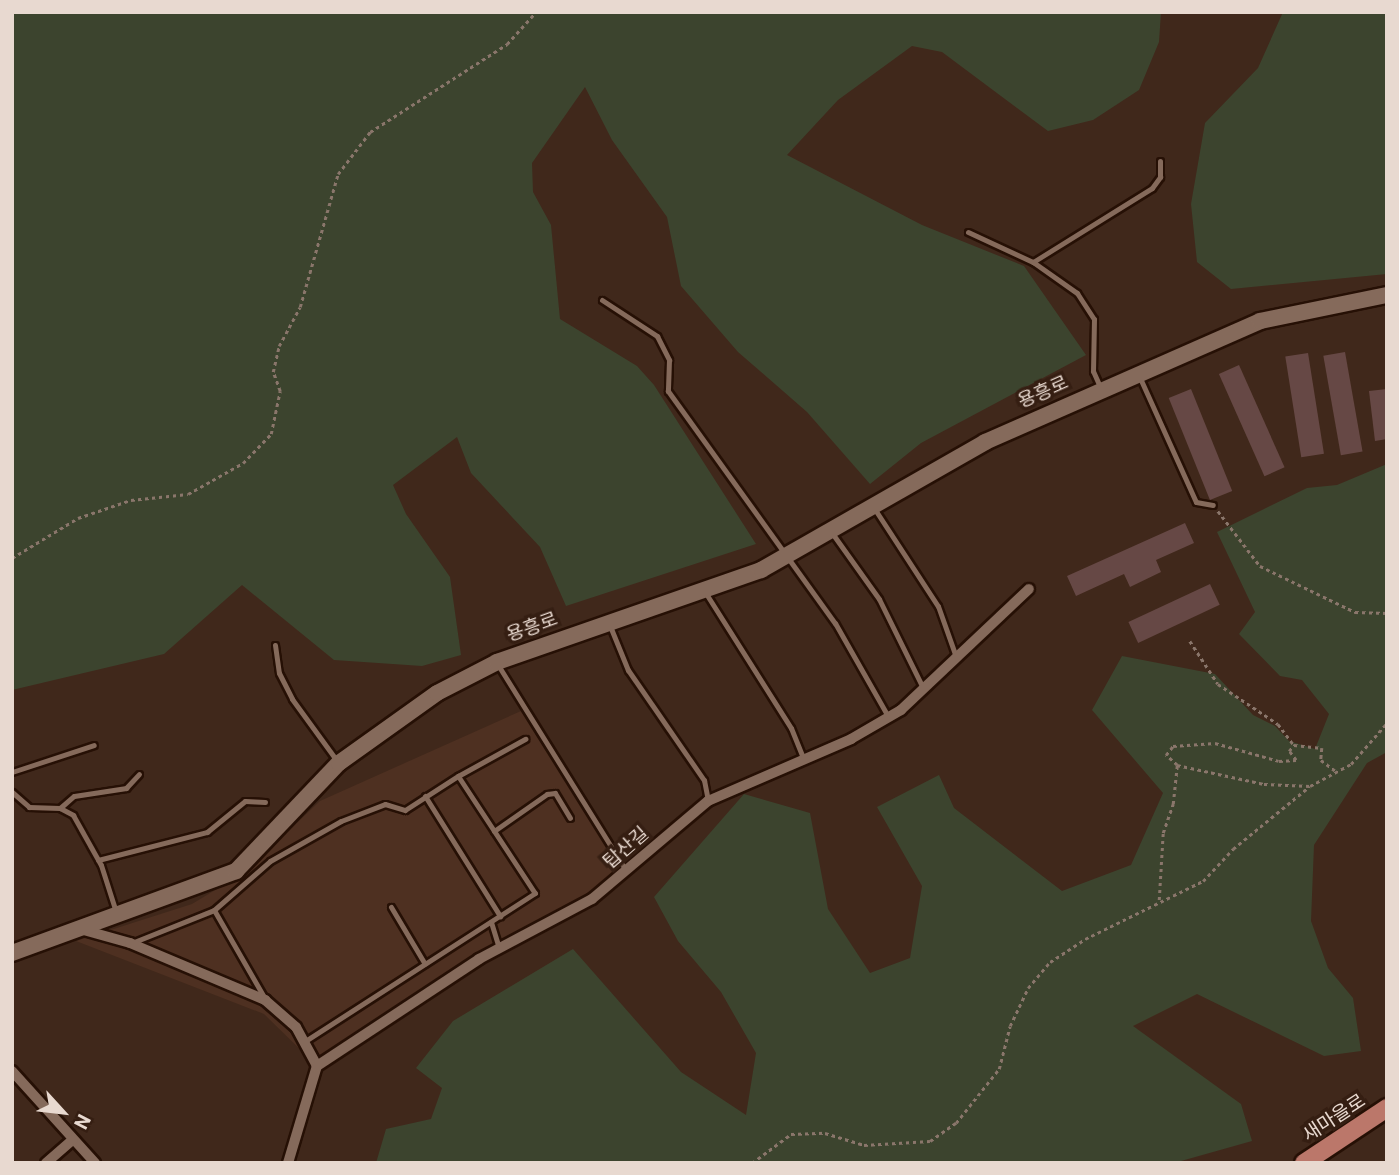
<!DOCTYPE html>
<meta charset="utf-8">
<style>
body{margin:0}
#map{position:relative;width:1399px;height:1175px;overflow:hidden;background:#40281b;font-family:Roboto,"Noto Sans KR",sans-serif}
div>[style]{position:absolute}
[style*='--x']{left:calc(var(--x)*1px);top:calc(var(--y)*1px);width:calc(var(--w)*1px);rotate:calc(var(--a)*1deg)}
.built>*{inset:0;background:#4e3021}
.green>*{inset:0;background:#3c442e}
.building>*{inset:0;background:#664845;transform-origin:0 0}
.path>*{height:2.5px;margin-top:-1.25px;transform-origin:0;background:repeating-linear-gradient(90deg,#8a766b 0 3.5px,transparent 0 7px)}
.roads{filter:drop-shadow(2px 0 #261005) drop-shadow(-2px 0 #261005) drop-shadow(0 2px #261005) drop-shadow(0 -2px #261005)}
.lane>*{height:5px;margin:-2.5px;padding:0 2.5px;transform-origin:2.5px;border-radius:2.5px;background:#856a5b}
.street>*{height:10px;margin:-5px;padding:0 5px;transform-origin:5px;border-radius:5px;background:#856a5b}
.secondary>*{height:16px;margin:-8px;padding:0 8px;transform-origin:8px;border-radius:8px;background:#856a5b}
.primary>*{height:18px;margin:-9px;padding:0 9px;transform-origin:9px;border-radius:9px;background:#bb776a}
span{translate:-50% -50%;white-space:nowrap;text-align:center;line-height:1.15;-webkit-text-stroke:7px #351e12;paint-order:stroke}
.street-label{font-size:19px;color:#e8d9d0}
.frame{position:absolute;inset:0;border:14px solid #e8d9d0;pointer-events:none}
.north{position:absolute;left:28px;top:1077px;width:70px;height:70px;-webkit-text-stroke:5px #351e12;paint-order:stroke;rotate:117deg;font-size:19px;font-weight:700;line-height:28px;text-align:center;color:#e8d9d0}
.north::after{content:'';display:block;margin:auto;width:24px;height:32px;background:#e8d9d0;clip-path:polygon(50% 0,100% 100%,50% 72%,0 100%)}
</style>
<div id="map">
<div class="built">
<i style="clip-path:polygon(521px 711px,626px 878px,317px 1066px,264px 1014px,76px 941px,192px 904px,245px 872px,320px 801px)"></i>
</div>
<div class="green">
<i style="clip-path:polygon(12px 12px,1161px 12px,1159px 42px,1139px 90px,1093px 120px,1048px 131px,942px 52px,912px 46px,838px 100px,787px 155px,922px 225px,1024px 266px,1086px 355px,921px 443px,870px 484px,807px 412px,738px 352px,681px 286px,667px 217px,612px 140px,585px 87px,532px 163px,533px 192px,551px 225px,560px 319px,637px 366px,654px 385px,756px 544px,566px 606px,540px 547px,471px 473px,457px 437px,393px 485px,406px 514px,450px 577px,461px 655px,422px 666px,334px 660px,242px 585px,164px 654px,12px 690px)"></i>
<i style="clip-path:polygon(1283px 12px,1387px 12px,1387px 274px,1231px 289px,1197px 262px,1191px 204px,1205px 123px,1258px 68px)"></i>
<i style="clip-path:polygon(1387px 464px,1387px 752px,1367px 763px,1314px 845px,1311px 921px,1328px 968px,1353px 998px,1361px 1051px,1324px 1056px,1197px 994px,1133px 1026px,1241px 1104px,1252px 1141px,1174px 1163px,376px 1163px,386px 1129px,431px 1119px,442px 1088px,416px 1068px,453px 1021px,573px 949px,681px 1072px,746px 1115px,756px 1053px,721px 992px,678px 941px,654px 897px,744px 794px,810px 813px,828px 909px,870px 973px,910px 958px,922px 886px,877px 807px,939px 775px,954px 808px,1062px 891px,1131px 865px,1163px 793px,1092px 710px,1122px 656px,1215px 674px,1253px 715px,1275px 726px,1289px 741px,1315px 749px,1329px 714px,1302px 680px,1280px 676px,1239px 634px,1255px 612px,1217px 532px,1307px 488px,1337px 485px)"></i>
</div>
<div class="building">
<i style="left:1345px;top:352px;width:101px;height:22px;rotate:80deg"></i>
<i style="left:1308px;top:353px;width:102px;height:23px;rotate:81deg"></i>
<i style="left:1239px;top:365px;width:112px;height:22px;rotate:66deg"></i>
<i style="left:1191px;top:389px;width:110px;height:24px;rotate:68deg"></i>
<i style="clip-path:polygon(1387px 389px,1387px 439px,1375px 441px,1369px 391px)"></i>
<i style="clip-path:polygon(1185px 523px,1194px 543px,1156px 560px,1161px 572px,1130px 587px,1124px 574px,1076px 596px,1067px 576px)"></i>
<i style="left:1210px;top:584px;width:23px;height:90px;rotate:65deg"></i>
</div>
<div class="path">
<i style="--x:1218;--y:511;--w:69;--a:52.6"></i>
<i style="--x:1260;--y:566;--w:106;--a:25.8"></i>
<i style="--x:1355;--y:612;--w:32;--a:2"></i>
<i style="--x:12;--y:558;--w:77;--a:-31.2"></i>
<i style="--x:78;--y:518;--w:56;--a:-18.8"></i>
<i style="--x:131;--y:500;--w:57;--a:-6"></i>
<i style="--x:188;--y:494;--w:63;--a:-29.4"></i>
<i style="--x:243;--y:463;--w:40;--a:-46"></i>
<i style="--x:271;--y:434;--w:44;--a:-78.2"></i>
<i style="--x:280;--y:391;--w:20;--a:-110"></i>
<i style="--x:273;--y:372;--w:27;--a:-77"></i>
<i style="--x:279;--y:346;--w:44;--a:-61.7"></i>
<i style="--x:300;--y:307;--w:138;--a:-74.1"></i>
<i style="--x:338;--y:174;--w:53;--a:-52.7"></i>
<i style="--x:370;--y:132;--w:163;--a:-32.7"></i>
<i style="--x:507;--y:44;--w:43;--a:-47.8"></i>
<i style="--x:1190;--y:641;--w:51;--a:56.9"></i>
<i style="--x:1218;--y:684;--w:72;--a:33.7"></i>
<i style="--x:1278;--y:724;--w:26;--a:53"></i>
<i style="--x:1177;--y:765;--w:15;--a:-138"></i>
<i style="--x:1166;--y:755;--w:11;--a:-52"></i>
<i style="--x:1173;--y:746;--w:42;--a:-4.1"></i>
<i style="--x:1215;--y:743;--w:66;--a:15.7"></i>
<i style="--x:1279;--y:761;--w:17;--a:-3"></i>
<i style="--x:1296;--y:760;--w:11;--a:-128"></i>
<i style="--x:1289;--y:751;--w:8;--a:-50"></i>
<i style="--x:1294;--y:745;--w:28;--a:6"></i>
<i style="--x:1322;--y:748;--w:12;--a:95"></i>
<i style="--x:1321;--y:760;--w:20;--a:37"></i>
<i style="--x:1159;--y:900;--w:67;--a:-86.6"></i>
<i style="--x:1163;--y:833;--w:31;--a:-71"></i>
<i style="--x:1173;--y:804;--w:39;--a:-84"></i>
<i style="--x:1177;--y:765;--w:89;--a:12.3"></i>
<i style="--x:1264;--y:784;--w:46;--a:2.5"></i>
<i style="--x:752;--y:1163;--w:49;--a:-36.6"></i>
<i style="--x:791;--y:1134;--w:34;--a:-2"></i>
<i style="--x:825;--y:1133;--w:41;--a:17.1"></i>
<i style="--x:864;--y:1145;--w:66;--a:-3.5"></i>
<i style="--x:930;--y:1141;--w:32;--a:-35"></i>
<i style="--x:956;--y:1123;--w:69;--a:-51.5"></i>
<i style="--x:999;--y:1069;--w:44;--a:-75.7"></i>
<i style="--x:1010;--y:1026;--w:42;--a:-64.7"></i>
<i style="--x:1028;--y:988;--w:34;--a:-50"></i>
<i style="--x:1050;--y:962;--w:42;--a:-33.3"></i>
<i style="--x:1085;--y:939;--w:131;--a:-26.2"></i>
<i style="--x:1203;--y:881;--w:44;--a:-46.8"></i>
<i style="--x:1233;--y:849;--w:99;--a:-39.3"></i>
<i style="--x:1310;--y:786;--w:47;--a:-28.2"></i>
<i style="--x:1351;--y:764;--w:55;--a:-48.7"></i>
</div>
<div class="roads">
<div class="lane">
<i style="--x:968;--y:232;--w:72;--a:24.8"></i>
<i style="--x:1033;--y:262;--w:54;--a:35.2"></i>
<i style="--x:1077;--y:293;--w:31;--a:57"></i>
<i style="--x:1094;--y:319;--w:52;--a:91.1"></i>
<i style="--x:1093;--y:371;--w:20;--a:66"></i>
<i style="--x:1033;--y:262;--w:140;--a:-31.9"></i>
<i style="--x:1152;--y:188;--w:14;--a:-54"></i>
<i style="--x:1160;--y:177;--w:16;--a:-90"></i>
<i style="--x:602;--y:300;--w:66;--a:33.2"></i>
<i style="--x:657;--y:336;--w:27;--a:63"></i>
<i style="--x:669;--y:360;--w:31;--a:92"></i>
<i style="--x:668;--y:391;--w:286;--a:54.3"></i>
<i style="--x:835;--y:623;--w:109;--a:60.4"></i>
<i style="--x:1140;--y:378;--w:136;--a:65.7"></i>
<i style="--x:1196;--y:502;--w:17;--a:10"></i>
<i style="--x:874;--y:508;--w:117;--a:56.9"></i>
<i style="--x:938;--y:606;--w:51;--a:70.5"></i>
<i style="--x:832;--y:533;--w:81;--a:54.5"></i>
<i style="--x:879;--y:599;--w:97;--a:63.7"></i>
<i style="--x:705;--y:592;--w:161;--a:57.7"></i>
<i style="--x:791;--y:728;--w:31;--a:68"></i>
<i style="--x:610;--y:626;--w:48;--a:67.8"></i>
<i style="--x:628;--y:670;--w:134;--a:55.4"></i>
<i style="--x:704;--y:780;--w:21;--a:79"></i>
<i style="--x:275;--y:645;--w:28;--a:82"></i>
<i style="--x:279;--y:673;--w:29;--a:63"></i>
<i style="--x:292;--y:699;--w:77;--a:54"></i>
<i style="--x:498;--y:665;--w:243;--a:58.1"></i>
<i style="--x:12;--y:772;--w:86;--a:-18.2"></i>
<i style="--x:458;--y:776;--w:77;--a:-28.9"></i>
<i style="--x:12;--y:792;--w:23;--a:41"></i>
<i style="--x:29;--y:807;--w:31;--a:2"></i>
<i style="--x:60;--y:808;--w:15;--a:28"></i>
<i style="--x:73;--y:815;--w:57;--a:60.8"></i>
<i style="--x:101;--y:865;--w:49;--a:72.3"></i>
<i style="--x:425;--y:796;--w:142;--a:58"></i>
<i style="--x:60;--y:808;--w:18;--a:-41"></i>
<i style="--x:74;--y:796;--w:53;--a:-8.7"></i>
<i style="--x:126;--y:788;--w:19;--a:-47"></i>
<i style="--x:494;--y:831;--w:65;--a:-34.9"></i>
<i style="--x:547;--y:794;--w:8;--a:-7"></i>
<i style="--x:555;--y:793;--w:29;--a:59"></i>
<i style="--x:98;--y:860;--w:113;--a:-14.4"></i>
<i style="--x:207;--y:832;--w:49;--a:-39.2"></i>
<i style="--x:245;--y:801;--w:20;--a:3"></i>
<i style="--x:391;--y:907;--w:66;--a:59.2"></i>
<i style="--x:214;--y:910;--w:74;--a:-41.2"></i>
<i style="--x:270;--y:861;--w:81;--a:-29.4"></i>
<i style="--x:341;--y:821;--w:47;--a:-21.1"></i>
<i style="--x:385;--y:804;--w:21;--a:17"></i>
<i style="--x:405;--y:810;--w:63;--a:-32.7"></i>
<i style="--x:458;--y:776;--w:140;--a:56.7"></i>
<i style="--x:535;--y:893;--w:275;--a:147.2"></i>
<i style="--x:491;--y:922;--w:27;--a:73"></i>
<i style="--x:134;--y:942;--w:86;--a:-21.8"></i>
<i style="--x:214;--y:910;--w:100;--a:60.1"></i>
</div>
<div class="street">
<i style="--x:80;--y:929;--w:52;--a:15.6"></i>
<i style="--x:130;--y:943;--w:147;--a:22.9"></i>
<i style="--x:265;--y:1000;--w:41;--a:41.1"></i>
<i style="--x:296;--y:1027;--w:44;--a:61.7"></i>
<i style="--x:12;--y:1071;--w:124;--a:47.9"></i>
<i style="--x:46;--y:1163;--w:35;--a:-41"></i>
<i style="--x:288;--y:1163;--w:101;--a:-73.4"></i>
<i style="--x:317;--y:1066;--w:194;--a:-33.4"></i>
<i style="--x:479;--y:959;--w:128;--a:-28"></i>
<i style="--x:592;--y:899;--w:152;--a:-40.2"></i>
<i style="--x:708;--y:801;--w:156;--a:-23.4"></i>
<i style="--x:851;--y:739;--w:58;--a:-30.1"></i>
<i style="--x:901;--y:710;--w:176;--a:-43.4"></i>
</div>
<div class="secondary">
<i style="--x:12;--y:953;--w:239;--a:-20.1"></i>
<i style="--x:236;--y:871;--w:149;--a:-46.4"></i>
<i style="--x:339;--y:763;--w:120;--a:-35.5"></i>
<i style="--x:437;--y:693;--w:68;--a:-27.3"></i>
<i style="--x:497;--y:662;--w:280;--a:-19.2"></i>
<i style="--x:761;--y:570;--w:258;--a:-29.7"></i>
<i style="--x:985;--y:442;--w:300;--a:-23.7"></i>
<i style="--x:1260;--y:321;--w:130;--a:-11.6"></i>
</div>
<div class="primary">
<i style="--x:1304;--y:1163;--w:100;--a:-33.5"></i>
</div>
</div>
<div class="street-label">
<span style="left:1043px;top:392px;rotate:-24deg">용흥로</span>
<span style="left:532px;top:627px;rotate:-20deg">용흥로</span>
<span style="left:626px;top:848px;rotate:-41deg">탑산길</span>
<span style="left:1334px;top:1118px;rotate:-33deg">새마을로</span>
</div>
<div class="frame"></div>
<div class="north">N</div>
</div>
